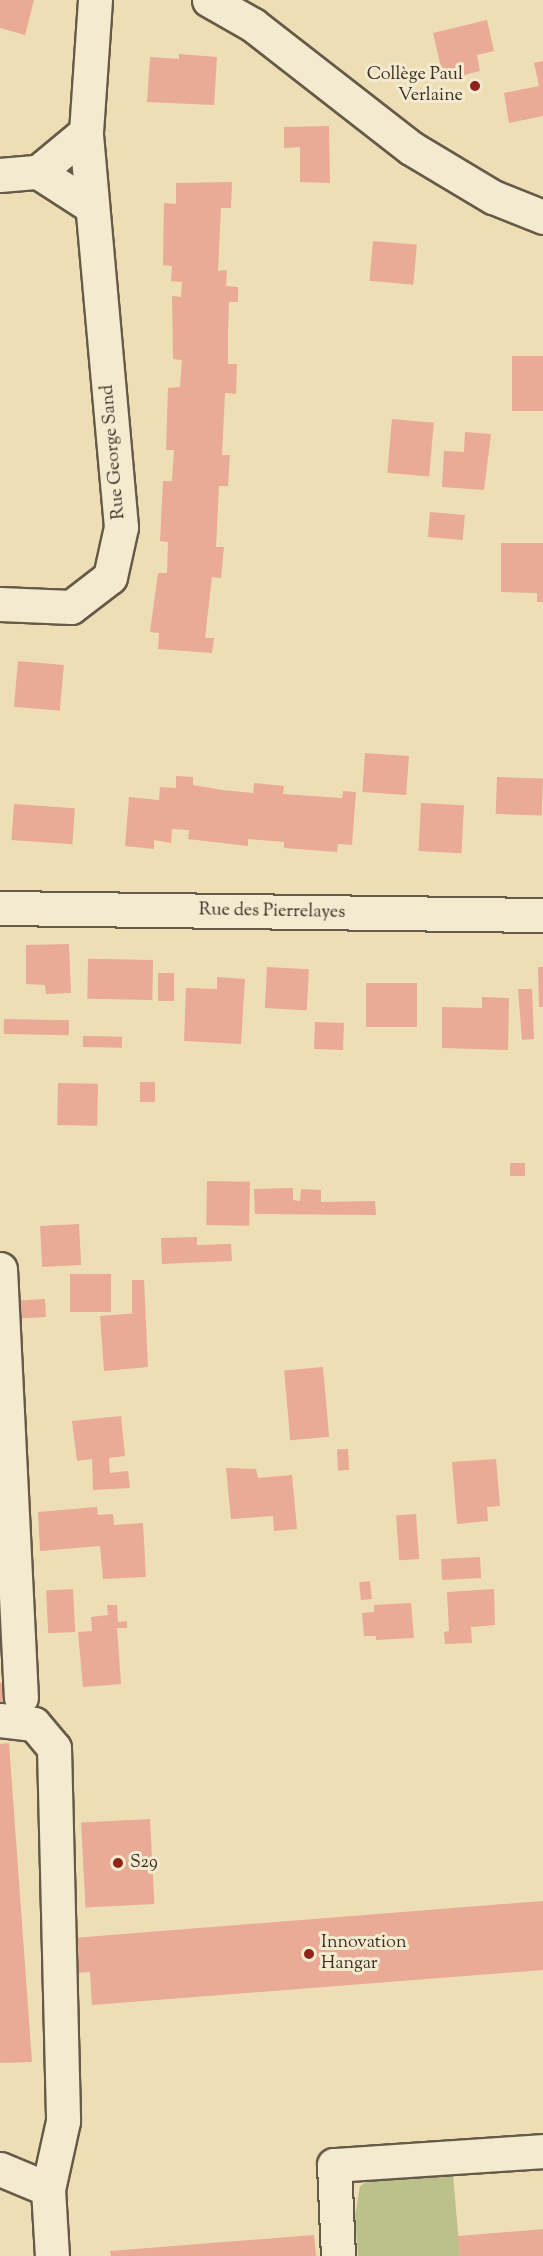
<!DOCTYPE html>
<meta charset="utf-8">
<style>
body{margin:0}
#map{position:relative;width:543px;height:2256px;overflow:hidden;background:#eedeb5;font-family:"Sorts Mill Goudy",serif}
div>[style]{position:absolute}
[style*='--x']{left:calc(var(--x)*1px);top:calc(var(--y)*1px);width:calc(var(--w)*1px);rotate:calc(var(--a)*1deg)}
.green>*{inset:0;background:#bcc08b}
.building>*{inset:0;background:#e9aa96;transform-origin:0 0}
.roads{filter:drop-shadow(2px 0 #665a48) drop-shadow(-2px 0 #665a48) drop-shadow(0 2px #665a48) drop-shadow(0 -2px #665a48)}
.minor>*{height:33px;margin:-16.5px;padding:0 16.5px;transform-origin:16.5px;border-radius:16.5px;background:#f4eacf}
.dots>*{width:16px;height:16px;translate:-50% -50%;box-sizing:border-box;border:3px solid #f4eacf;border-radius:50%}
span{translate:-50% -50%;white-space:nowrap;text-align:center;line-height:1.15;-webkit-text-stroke:6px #f4eacf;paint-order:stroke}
.poi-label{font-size:18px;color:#392e24}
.right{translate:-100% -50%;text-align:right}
.left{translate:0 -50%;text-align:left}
.street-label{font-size:18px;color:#392e24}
</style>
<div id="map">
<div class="green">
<i style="clip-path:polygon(453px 2175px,460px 2256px,358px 2256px,355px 2216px,360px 2186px,369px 2180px)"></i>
</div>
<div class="building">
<i style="clip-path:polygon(0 0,34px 0,25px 35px,0 28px)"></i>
<i style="clip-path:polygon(487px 20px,494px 51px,477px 55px,480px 71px,444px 80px,433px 33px)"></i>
<i style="clip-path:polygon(179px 54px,217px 57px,214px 105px,147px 102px,150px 57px,179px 59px)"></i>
<i style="clip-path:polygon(543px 61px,543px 116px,509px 123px,504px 93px,539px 86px,534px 63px)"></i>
<i style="clip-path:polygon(329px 126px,330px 183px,300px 182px,300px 147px,284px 148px,284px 127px)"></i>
<i style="clip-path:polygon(232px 182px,231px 208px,221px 208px,218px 271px,227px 270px,226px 286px,238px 287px,238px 302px,229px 302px,228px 332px,228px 364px,237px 364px,236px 394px,225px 393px,222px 455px,230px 455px,228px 486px,219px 486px,216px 547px,224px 547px,221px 578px,212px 577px,205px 638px,214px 638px,212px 653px,158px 649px,159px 633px,150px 632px,158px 573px,167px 573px,168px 542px,160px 541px,163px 481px,172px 481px,174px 450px,166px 450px,168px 388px,180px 387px,182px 360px,173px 359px,172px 296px,181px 297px,182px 282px,171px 281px,172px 266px,163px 265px,164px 203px,176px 204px,176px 183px)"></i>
<i style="left:373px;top:241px;width:44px;height:40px;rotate:5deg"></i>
<i style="left:512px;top:356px;width:31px;height:55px"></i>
<i style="left:392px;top:419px;width:42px;height:54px;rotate:5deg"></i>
<i style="clip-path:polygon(465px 432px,491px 434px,484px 490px,442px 487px,444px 451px,464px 452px)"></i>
<i style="left:430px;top:512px;width:35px;height:25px;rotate:5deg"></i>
<i style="clip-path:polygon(501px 543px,543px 543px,543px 602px,537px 602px,537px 593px,501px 592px)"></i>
<i style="left:18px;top:661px;width:46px;height:46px;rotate:5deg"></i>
<i style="left:365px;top:753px;width:44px;height:39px;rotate:4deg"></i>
<i style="clip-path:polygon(176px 776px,193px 777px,193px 785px,222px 790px,253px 793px,254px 783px,284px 786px,283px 794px,342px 798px,343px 791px,356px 792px,352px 845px,338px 844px,337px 852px,311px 850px,284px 848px,284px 842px,248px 839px,248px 846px,188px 839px,189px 830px,172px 829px,171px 843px,154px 840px,154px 849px,125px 846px,129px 797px,159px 800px,160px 787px,176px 788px)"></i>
<i style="left:497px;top:777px;width:46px;height:37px;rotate:2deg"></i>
<i style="left:421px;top:803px;width:43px;height:48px;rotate:3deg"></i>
<i style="left:14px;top:804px;width:61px;height:36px;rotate:4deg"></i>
<i style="clip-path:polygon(69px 944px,71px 993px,46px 994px,45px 985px,26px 984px,26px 945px)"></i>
<i style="left:153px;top:960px;width:40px;height:65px;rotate:91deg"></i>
<i style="left:267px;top:967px;width:42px;height:41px;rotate:3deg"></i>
<i style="clip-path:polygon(538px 967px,543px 967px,543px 1007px,539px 1007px)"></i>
<i style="left:158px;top:973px;width:16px;height:28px"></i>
<i style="clip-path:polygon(217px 977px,245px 979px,241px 1044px,184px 1041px,186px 988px,217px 989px)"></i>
<i style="left:366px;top:983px;width:51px;height:44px"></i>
<i style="clip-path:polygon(518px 989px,532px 989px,534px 1039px,522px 1040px)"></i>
<i style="clip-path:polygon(482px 997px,509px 998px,508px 1050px,442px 1048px,442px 1007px,482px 1008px)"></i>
<i style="left:4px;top:1019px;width:65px;height:15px;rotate:1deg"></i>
<i style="left:315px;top:1022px;width:29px;height:27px;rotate:2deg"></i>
<i style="left:83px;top:1036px;width:39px;height:11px;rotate:1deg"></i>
<i style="left:140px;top:1082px;width:15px;height:20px"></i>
<i style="left:58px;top:1083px;width:40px;height:42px;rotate:1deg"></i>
<i style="left:525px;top:1163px;width:13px;height:15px;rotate:90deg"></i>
<i style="left:207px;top:1181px;width:43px;height:44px;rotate:1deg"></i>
<i style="clip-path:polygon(293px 1188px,293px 1200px,300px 1201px,301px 1189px,321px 1190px,321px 1202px,375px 1201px,376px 1215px,255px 1214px,254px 1189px)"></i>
<i style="left:79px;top:1224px;width:41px;height:39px;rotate:87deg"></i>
<i style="clip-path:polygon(197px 1237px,197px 1245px,231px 1244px,232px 1261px,162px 1264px,161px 1238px)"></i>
<i style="left:70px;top:1274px;width:41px;height:38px"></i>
<i style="clip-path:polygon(132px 1280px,144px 1280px,148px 1367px,104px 1371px,100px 1316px,139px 1313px,132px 1313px)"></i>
<i style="left:45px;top:1299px;width:18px;height:28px;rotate:87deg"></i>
<i style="left:323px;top:1367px;width:70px;height:39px;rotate:85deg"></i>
<i style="clip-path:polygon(121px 1416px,125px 1456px,109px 1458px,110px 1473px,128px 1471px,130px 1488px,93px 1490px,92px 1459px,77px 1461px,72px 1421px)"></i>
<i style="left:348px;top:1449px;width:21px;height:11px;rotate:87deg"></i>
<i style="clip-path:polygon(496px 1459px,500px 1506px,487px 1507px,488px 1521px,457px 1524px,452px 1462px)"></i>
<i style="clip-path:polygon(226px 1468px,256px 1469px,258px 1478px,292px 1475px,297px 1529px,274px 1531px,273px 1516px,231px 1519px)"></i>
<i style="clip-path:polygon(97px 1507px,98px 1515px,113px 1514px,114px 1525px,143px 1523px,146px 1577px,103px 1579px,100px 1546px,40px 1551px,38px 1512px)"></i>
<i style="left:416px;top:1514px;width:45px;height:20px;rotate:86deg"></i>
<i style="left:480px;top:1557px;width:21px;height:39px;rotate:87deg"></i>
<i style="left:370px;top:1581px;width:18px;height:11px;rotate:84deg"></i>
<i style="left:73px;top:1589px;width:43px;height:27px;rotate:87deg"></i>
<i style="clip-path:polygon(494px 1589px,495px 1625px,471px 1627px,472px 1643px,445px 1644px,444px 1632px,449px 1631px,447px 1592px)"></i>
<i style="clip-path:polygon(411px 1603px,414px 1638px,376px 1640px,376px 1636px,364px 1636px,362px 1613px,374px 1612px,374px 1605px)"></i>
<i style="clip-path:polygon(107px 1605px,117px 1605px,118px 1622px,127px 1621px,127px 1628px,117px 1628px,121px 1684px,83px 1687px,78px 1632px,92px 1631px,91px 1617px,108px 1615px)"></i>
<i style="clip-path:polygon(3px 1682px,4px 1706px,0 1707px,0 1683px)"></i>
<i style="clip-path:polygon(9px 1743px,32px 2062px,0 2063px,0 1744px)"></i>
<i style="left:150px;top:1819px;width:85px;height:69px;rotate:87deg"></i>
<i style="clip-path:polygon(543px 1901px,543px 1970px,92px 2005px,90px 1972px,75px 1973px,73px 1938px)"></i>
<i style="clip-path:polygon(543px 2229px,543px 2256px,460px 2256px,458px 2236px)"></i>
<i style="clip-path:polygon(314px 2235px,316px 2256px,111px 2256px,110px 2251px)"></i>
</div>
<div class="roads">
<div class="minor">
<i style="--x:209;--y:0;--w:51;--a:29.6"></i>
<i style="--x:253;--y:25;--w:200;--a:37.9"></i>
<i style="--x:411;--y:148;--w:96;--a:30.9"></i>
<i style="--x:493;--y:197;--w:54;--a:21.8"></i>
<i style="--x:38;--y:172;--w:64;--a:32.9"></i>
<i style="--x:0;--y:175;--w:38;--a:-5"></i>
<i style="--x:38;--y:172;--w:62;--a:-39.8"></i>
<i style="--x:0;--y:604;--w:71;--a:2.4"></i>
<i style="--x:71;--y:607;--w:49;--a:-37.6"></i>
<i style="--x:110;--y:577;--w:51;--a:-77.6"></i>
<i style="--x:121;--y:527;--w:397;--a:-95.1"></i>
<i style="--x:86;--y:132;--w:132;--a:-86.1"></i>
<i style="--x:0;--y:908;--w:543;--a:0.74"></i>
<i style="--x:0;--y:1269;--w:429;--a:87.2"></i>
<i style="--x:0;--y:1720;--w:34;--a:7"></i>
<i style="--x:34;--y:1724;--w:31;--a:50"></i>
<i style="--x:54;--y:1748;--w:373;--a:88.6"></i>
<i style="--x:63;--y:2121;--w:70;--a:102.4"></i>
<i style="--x:0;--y:2169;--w:52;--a:22.6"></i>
<i style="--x:48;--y:2189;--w:67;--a:86.6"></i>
<i style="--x:338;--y:2256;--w:91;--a:-92.5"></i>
<i style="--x:334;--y:2165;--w:209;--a:-3.8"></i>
</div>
</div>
<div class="dots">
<i style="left:475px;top:86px;background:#8f2418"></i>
<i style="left:118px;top:1863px;background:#8f2418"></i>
<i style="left:309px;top:1954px;background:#8f2418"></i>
</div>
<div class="poi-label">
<span class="right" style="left:463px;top:86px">Collège Paul<br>Verlaine</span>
<span class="left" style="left:130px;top:1863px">S29</span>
<span class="left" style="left:321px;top:1954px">Innovation<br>Hangar</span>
</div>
<div class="street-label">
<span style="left:114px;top:452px;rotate:-95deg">Rue George Sand</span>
<span style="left:272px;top:912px;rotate:1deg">Rue des Pierrelayes</span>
</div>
</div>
